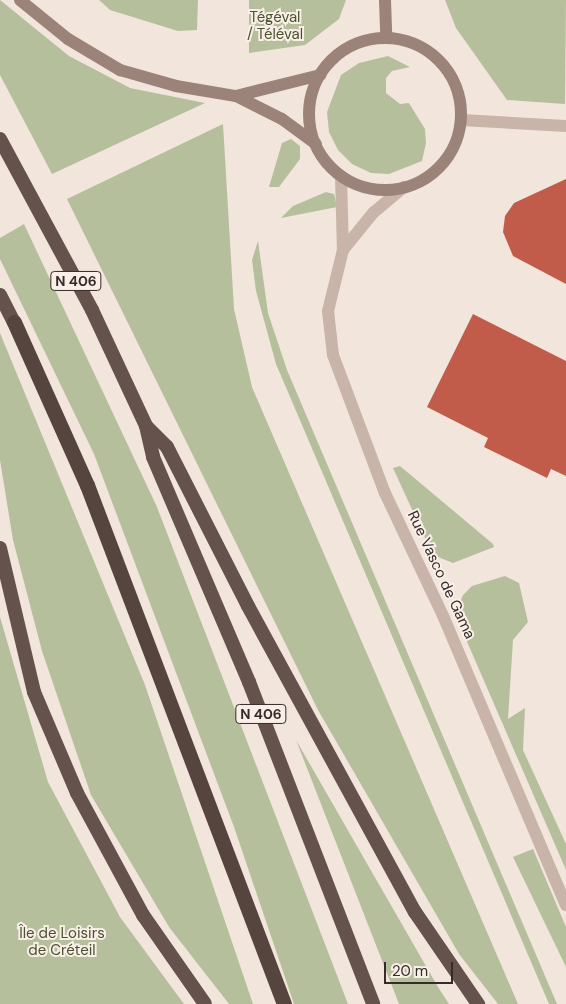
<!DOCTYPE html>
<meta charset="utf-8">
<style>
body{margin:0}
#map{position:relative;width:566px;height:1004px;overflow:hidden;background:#f1e5dc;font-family:"DM Sans",sans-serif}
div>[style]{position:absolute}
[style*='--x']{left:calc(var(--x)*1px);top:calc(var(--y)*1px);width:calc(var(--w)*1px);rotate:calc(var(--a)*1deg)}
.green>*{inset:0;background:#b6bf9c}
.building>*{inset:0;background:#c15c4a}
.tertiary>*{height:12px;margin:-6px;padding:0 6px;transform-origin:6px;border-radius:6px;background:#c8b4a8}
.secondary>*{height:12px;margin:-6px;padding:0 6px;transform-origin:6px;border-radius:6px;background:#9c8379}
.secondary>.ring{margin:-6px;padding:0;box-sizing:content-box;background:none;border:12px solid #9c8379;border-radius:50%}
.trunk>*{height:14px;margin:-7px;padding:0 7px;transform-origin:7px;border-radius:7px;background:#66524c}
.motorway>*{height:15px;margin:-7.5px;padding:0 7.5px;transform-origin:7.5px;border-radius:7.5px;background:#56443f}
span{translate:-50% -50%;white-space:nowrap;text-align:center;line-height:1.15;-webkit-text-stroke:4px #f9efe8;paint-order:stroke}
.shield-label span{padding:1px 4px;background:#f9efe8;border:1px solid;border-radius:4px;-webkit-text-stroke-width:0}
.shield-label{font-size:14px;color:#352b28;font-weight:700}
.park-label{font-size:15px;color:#48532d}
.street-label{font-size:15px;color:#352b28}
.scale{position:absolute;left:384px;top:962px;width:69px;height:22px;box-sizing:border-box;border:2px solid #352b28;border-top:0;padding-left:6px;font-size:15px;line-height:18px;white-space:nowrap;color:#352b28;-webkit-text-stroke:4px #f9efe8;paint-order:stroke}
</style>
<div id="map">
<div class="green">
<i style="clip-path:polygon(0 0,69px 56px,130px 88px,205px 103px,52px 174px,0 75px)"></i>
<i style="clip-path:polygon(99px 0,198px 0,197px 30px,178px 31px,110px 10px)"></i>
<i style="clip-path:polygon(249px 0,346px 0,339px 19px,305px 45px,249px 53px)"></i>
<i style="clip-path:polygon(445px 0,566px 0,565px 104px,507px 100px,456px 28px)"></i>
<i style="clip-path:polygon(388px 56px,410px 67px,392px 71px,386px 78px,386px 93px,400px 104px,409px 103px,425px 129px,426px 143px,422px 161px,389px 174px,371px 173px,352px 164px,338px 150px,329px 132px,327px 112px,341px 75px,359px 63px)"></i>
<i style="clip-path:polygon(223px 124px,234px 309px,252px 387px,518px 1004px,498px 1004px,459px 954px,318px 710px,67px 199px)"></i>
<i style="clip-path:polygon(291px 139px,300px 146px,300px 159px,279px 187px,269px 187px,282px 143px)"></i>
<i style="clip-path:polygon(326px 192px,334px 194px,337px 207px,281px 218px,293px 206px)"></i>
<i style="clip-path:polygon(24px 224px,157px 507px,348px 1004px,294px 1004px,234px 827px,94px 454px,0 259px,0 238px)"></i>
<i style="clip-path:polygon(258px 241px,268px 313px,287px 370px,557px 1004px,549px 1004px,276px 364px,256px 291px,252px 260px)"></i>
<i style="clip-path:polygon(0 333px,145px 685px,253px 1004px,229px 1004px,169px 927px,91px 795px,42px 651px,13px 540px,0 460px)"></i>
<i style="clip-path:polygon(400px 466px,493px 544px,494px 547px,453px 563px,433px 555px,393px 468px)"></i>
<i style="clip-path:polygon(505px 576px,519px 583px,528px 622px,513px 640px,508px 719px,525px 708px,523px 750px,566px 844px,566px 870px,455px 614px,463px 595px,472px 586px)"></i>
<i style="clip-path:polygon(0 617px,48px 782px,120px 917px,184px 1004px,0 1004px)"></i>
<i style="clip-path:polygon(296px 740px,438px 987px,449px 1004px,399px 1004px)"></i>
<i style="clip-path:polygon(533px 849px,566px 927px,566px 967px,513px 857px)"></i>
</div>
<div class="building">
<i style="clip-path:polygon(566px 179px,566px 284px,513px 256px,503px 232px,505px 216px,514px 203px)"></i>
<i style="clip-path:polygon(473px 314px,566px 361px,566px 476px,551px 469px,547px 478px,484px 447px,488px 438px,427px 407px)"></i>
</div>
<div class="tertiary">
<i style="--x:462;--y:120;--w:104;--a:3.3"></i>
<i style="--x:341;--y:176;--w:74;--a:88.5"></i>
<i style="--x:404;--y:187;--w:40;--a:140"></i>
<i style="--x:373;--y:213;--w:48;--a:129"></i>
<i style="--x:343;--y:250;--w:63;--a:103.8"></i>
<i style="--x:328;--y:311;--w:44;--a:83.5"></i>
<i style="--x:333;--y:355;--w:147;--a:69.4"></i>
<i style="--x:385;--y:493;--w:138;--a:64.7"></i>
<i style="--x:444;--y:618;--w:312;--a:67"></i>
</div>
<div class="secondary">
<i style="--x:20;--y:0;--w:62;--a:39.1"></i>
<i style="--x:68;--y:39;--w:61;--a:30.8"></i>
<i style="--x:120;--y:70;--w:58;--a:15.9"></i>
<i style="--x:176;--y:86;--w:61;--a:9.5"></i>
<i style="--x:236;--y:96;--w:51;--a:26.6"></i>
<i style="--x:282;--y:119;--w:42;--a:36.3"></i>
<i style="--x:385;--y:0;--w:38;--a:88"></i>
<i class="ring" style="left:309px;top:38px;width:140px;height:140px"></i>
<i style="--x:236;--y:96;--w:87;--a:-14"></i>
</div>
<div class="trunk">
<i style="--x:0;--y:139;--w:194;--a:61.7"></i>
<i style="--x:92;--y:310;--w:128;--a:65"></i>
<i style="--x:146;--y:426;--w:32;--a:77"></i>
<i style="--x:153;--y:457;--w:245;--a:66.9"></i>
<i style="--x:249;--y:682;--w:345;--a:68.9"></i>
<i style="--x:0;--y:295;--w:30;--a:63"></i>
<i style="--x:147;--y:427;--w:28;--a:45"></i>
<i style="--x:167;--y:447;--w:178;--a:63"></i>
<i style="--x:248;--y:606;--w:349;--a:61.4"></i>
<i style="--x:415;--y:912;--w:112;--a:55.6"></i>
<i style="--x:0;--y:548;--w:148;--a:76.7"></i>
<i style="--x:34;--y:692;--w:110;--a:66.9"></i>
<i style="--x:77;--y:793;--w:139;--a:61.6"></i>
<i style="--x:143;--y:915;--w:108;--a:55.1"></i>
</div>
<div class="motorway">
<i style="--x:14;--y:322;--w:179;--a:65.9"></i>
<i style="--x:87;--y:485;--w:555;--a:69.21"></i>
</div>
<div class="shield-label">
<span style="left:76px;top:281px">N 406</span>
<span style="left:261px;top:714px">N 406</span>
</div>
<div class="park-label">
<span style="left:275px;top:26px">Tégéval<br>/ Téléval</span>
<span style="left:62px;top:942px">Île de Loisirs<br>de Créteil</span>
</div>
<div class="street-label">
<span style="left:441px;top:575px;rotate:65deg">Rue Vasco de Gama</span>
</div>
<div class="scale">20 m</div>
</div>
